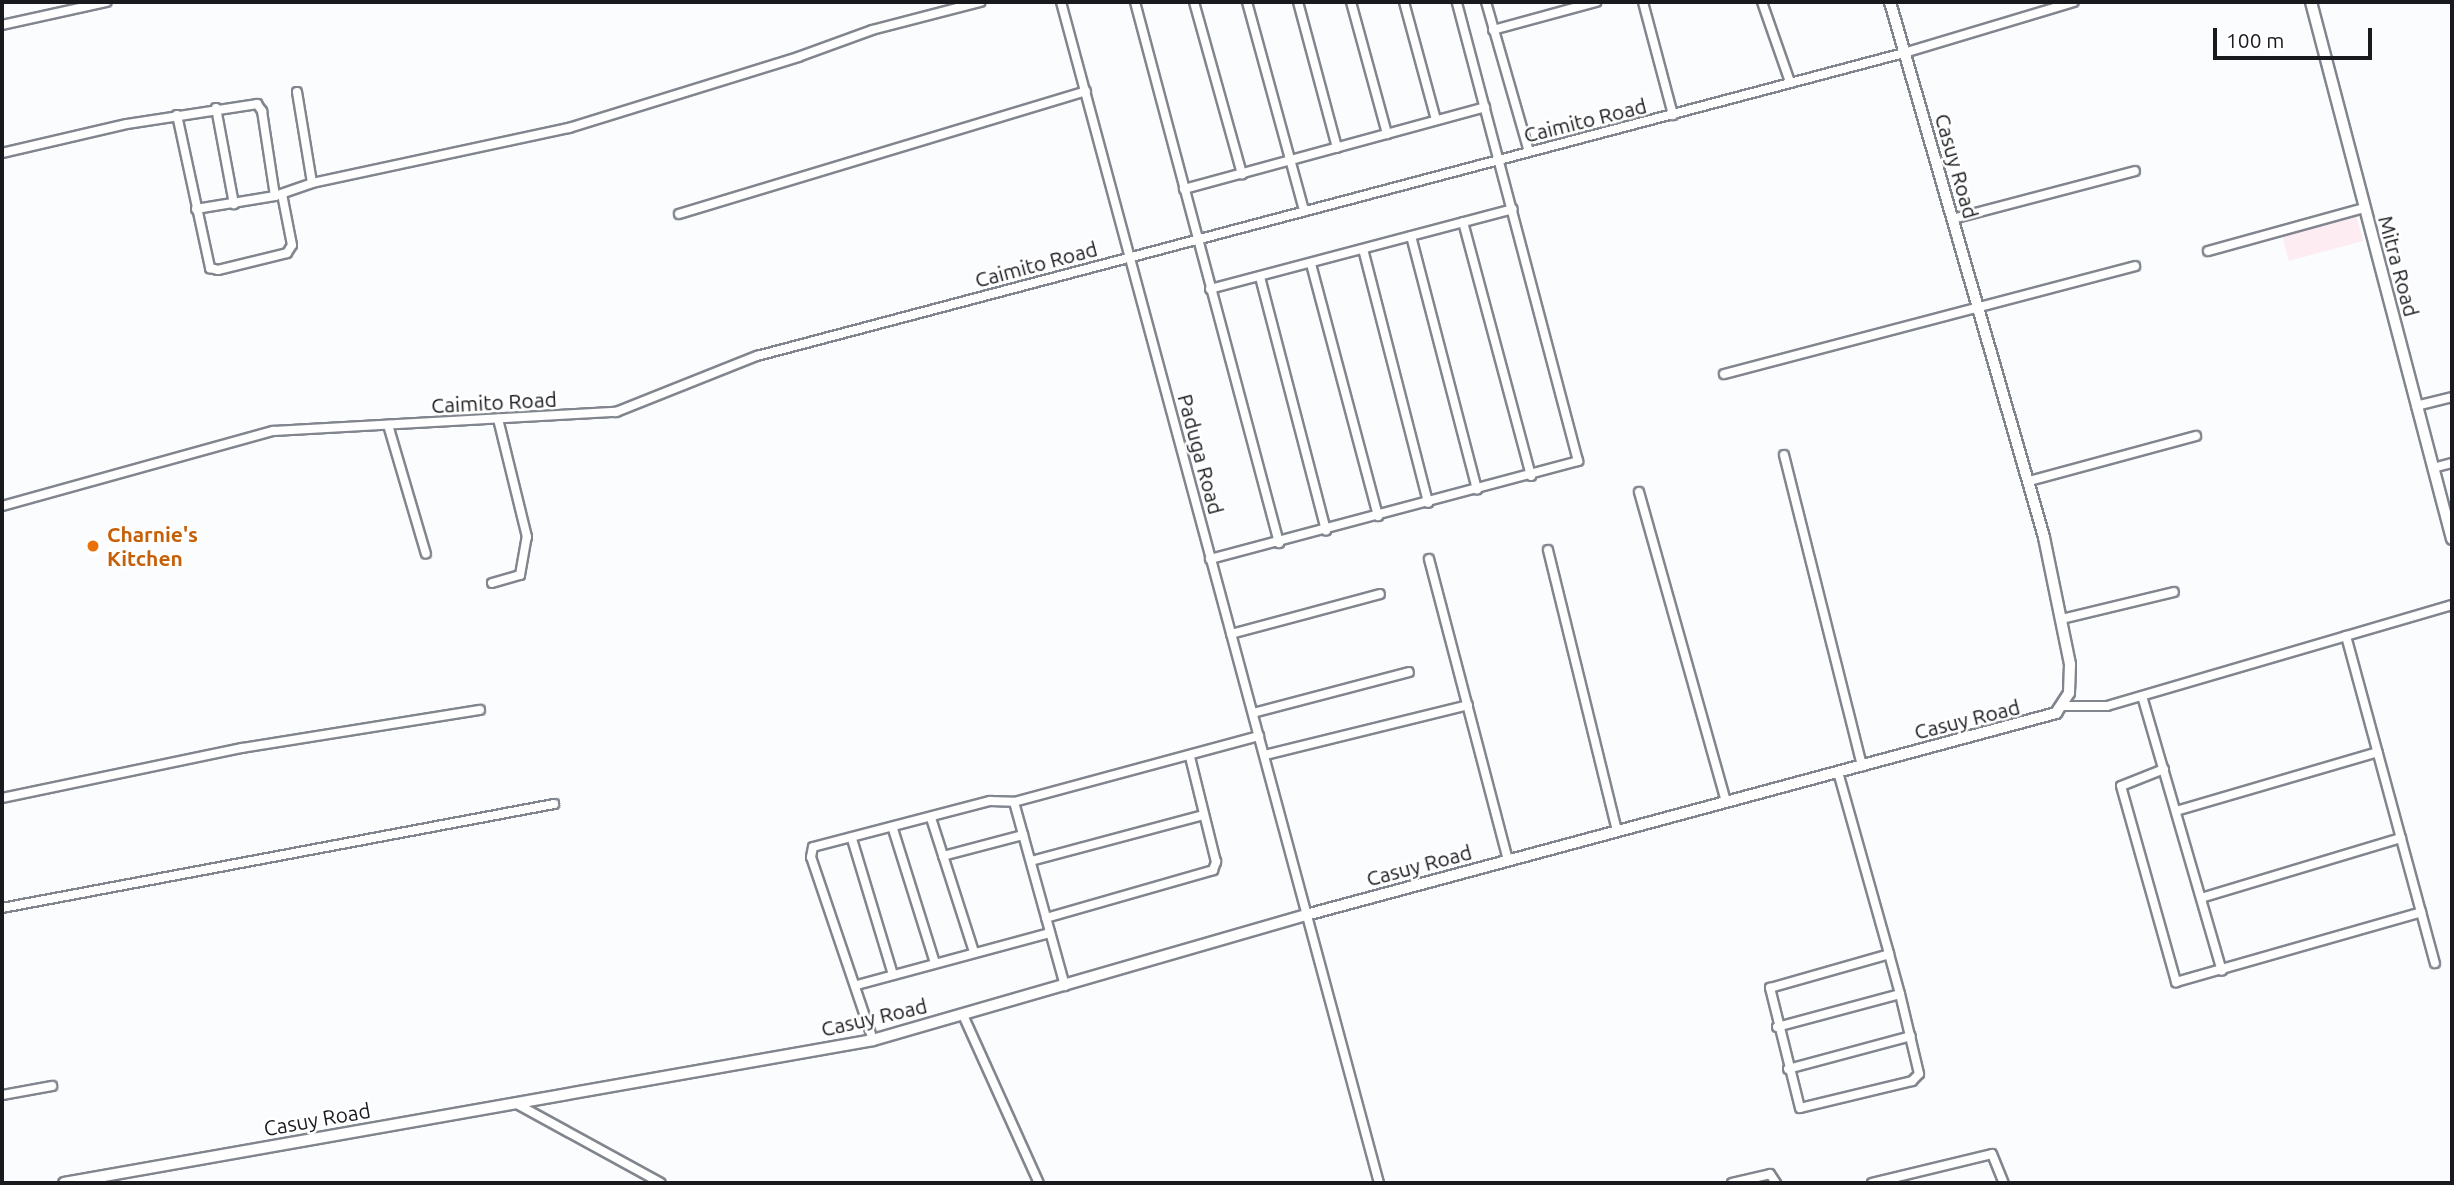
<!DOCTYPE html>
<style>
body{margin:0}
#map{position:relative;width:2454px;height:1185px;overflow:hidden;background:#fbfcfe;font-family:Ubuntu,sans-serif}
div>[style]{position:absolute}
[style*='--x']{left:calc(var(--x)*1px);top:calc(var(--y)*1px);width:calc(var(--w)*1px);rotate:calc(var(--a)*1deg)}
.industrial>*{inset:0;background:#fdedf2;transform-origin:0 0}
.roads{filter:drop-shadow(2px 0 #81868e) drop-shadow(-2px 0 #81868e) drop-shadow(0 2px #81868e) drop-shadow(0 -2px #81868e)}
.minor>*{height:8px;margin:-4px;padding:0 4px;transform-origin:4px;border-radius:4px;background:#fff}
.tertiary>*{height:10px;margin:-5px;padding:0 5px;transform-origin:5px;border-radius:5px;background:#fff}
.dots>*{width:19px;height:19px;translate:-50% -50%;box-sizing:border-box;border:4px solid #fff;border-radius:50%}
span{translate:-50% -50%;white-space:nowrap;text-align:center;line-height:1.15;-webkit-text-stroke:5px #fff;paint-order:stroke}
.street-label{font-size:21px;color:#191a1e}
.food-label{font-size:21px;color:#c56008;font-weight:700}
.left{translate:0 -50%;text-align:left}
.frame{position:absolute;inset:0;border:4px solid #191a1e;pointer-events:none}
.scale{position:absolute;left:2213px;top:28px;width:159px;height:32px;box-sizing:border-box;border:4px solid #191a1e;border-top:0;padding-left:9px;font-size:21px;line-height:24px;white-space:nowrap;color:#191a1e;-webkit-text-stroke:5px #fff;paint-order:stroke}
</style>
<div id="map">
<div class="industrial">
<i style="left:2356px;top:214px;width:28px;height:77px;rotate:75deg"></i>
</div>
<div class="roads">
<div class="minor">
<i style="--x:1061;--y:2;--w:1223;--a:74.93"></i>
<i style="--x:1135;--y:2;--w:560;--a:75.09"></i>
<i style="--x:1194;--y:2;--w:179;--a:74.4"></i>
<i style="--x:1247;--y:2;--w:217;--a:74.7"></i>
<i style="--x:1298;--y:2;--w:151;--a:75"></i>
<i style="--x:1351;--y:2;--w:137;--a:74.7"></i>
<i style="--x:1404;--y:2;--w:122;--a:74.8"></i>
<i style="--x:1486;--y:2;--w:156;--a:74"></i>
<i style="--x:1643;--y:2;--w:117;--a:75.1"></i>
<i style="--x:1762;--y:2;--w:85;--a:70.7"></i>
<i style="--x:2;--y:25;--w:107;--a:-12.4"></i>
<i style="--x:1493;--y:30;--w:107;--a:-15.2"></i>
<i style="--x:297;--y:92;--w:92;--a:80.6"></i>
<i style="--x:216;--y:108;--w:98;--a:79.4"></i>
<i style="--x:177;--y:115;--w:157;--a:77.8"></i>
<i style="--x:210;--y:268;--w:8;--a:14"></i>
<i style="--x:218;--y:270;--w:71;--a:-13.8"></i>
<i style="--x:287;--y:253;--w:9;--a:-58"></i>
<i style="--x:292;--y:245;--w:52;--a:-101.1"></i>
<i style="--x:2;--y:153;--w:128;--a:-13.1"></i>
<i style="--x:127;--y:124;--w:132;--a:-8.7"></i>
<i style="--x:257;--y:104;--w:9;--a:54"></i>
<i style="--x:262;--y:111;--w:86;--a:81.3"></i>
<i style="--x:1184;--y:189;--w:312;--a:-15.2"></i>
<i style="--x:196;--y:209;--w:80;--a:-9.3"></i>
<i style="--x:275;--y:196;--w:39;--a:-19"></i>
<i style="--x:312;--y:183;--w:263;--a:-12.1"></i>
<i style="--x:569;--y:128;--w:240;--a:-17.2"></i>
<i style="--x:798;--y:57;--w:79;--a:-20"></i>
<i style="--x:872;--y:30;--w:112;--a:-14.5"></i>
<i style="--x:679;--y:214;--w:425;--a:-16.8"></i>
<i style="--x:1952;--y:219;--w:189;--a:-14.7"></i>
<i style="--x:1463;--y:222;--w:263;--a:75"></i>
<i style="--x:1411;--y:236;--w:262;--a:75.4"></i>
<i style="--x:1363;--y:249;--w:262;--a:75.6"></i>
<i style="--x:2208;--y:251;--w:162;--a:-15.4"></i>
<i style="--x:1311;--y:264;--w:261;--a:75.1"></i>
<i style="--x:1260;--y:277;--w:262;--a:75.4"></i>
<i style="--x:1210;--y:289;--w:313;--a:-14.8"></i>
<i style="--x:1724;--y:374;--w:425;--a:-14.7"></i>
<i style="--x:2416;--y:406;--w:37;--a:-14"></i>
<i style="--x:388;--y:425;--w:134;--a:73.6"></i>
<i style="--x:1784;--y:455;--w:321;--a:75.9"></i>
<i style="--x:2433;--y:468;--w:20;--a:-15"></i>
<i style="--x:2029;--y:481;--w:173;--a:-15.1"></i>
<i style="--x:1639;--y:492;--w:322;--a:74.3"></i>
<i style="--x:2;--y:506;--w:281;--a:-15.5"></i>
<i style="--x:273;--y:431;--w:344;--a:-3.2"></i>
<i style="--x:616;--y:412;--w:152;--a:-21.7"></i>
<i style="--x:757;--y:356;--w:1186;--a:-14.8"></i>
<i style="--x:1904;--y:53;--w:177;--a:-16.7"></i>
<i style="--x:1548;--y:550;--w:289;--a:76.2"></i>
<i style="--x:1210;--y:559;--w:381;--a:-14.9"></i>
<i style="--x:1578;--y:461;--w:475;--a:-104.8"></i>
<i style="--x:1429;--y:559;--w:312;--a:75.3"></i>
<i style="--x:492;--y:583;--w:29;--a:-16"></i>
<i style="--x:520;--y:575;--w:39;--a:-80"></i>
<i style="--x:527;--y:537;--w:122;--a:-103.8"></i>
<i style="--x:2062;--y:619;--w:115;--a:-13.6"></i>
<i style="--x:1231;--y:634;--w:154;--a:-15"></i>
<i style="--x:2346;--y:636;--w:110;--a:-16.3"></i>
<i style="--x:2142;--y:696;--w:286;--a:73.8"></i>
<i style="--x:2063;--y:706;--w:44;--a:0"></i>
<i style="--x:2107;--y:706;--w:249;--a:-16.3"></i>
<i style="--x:2346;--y:636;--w:339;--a:74.8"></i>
<i style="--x:1253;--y:713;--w:161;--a:-14.7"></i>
<i style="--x:1265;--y:755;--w:209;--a:-13.8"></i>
<i style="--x:2164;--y:769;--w:46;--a:158.4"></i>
<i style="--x:2121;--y:786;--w:204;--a:74.3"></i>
<i style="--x:2176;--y:982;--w:255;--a:-15.9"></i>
<i style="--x:1838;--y:772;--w:189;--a:74.3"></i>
<i style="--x:1889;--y:954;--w:41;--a:74.6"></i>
<i style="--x:1900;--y:994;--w:82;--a:76.6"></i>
<i style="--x:1919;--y:1074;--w:10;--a:135"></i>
<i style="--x:1912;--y:1081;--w:115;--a:166.4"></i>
<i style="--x:1800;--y:1108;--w:124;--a:-104"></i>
<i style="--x:1770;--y:988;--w:124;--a:-15.9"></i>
<i style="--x:2;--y:798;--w:245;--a:-11.8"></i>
<i style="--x:242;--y:748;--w:241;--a:-9.1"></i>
<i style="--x:1014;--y:802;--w:191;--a:74.5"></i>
<i style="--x:2176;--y:811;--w:210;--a:-16.3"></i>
<i style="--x:931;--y:818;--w:141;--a:72.2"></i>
<i style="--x:893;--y:829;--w:140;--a:72.6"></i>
<i style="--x:852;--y:839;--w:142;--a:73.2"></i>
<i style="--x:943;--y:856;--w:83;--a:-14.7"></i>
<i style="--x:1031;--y:861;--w:179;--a:-14.9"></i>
<i style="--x:2201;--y:898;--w:209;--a:-16.7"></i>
<i style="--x:2;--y:908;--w:562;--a:-10.67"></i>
<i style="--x:1046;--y:918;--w:174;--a:-16"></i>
<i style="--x:1213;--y:870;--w:9;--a:-69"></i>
<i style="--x:1216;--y:862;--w:108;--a:-103.9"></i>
<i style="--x:857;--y:985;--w:200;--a:-15.1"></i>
<i style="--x:963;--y:1015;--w:184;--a:65.7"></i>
<i style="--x:1777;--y:1027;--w:127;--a:-15"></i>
<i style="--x:873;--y:1040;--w:193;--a:-108.7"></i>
<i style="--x:811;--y:857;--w:10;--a:-79"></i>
<i style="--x:813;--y:847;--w:183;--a:-14.6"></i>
<i style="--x:990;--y:801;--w:24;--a:2"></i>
<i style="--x:1014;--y:802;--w:254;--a:-15.1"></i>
<i style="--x:1788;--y:1069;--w:127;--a:-15"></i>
<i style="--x:2;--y:1095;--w:51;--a:-10.2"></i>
<i style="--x:515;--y:1103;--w:166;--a:28.7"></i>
<i style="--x:1732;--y:1183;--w:39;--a:-13"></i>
<i style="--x:1770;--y:1174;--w:11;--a:56"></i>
<i style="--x:1872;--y:1183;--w:123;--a:-13.6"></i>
<i style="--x:1992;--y:1154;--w:31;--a:68"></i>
</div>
<div class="tertiary">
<i style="--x:2311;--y:2;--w:555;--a:75.29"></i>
<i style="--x:64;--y:1183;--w:822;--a:-10.02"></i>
<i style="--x:873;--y:1040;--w:451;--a:-16.1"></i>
<i style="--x:1306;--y:915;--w:777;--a:-15.07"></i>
<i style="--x:2056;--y:713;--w:24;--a:-57"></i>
<i style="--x:2069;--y:693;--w:29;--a:-88"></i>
<i style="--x:2070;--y:664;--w:130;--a:-101.6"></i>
<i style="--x:2044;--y:537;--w:557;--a:-106.06"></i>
</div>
</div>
<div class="dots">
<i style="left:93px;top:546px;background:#e8710a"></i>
</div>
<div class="street-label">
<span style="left:1585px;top:120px;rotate:-14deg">Caimito Road</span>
<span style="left:1957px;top:166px;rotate:74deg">Casuy Road</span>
<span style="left:1036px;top:264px;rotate:-15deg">Caimito Road</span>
<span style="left:2399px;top:266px;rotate:75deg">Mitra Road</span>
<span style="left:494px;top:402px;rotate:-3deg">Caimito Road</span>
<span style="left:1201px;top:454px;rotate:75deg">Paduga Road</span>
<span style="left:1967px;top:719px;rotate:-14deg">Casuy Road</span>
<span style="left:1419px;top:865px;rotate:-15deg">Casuy Road</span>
<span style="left:874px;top:1017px;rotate:-13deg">Casuy Road</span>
<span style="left:317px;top:1119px;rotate:-10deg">Casuy Road</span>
</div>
<div class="food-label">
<span class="left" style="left:107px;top:546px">Charnie's<br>Kitchen</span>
</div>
<div class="frame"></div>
<div class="scale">100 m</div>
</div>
